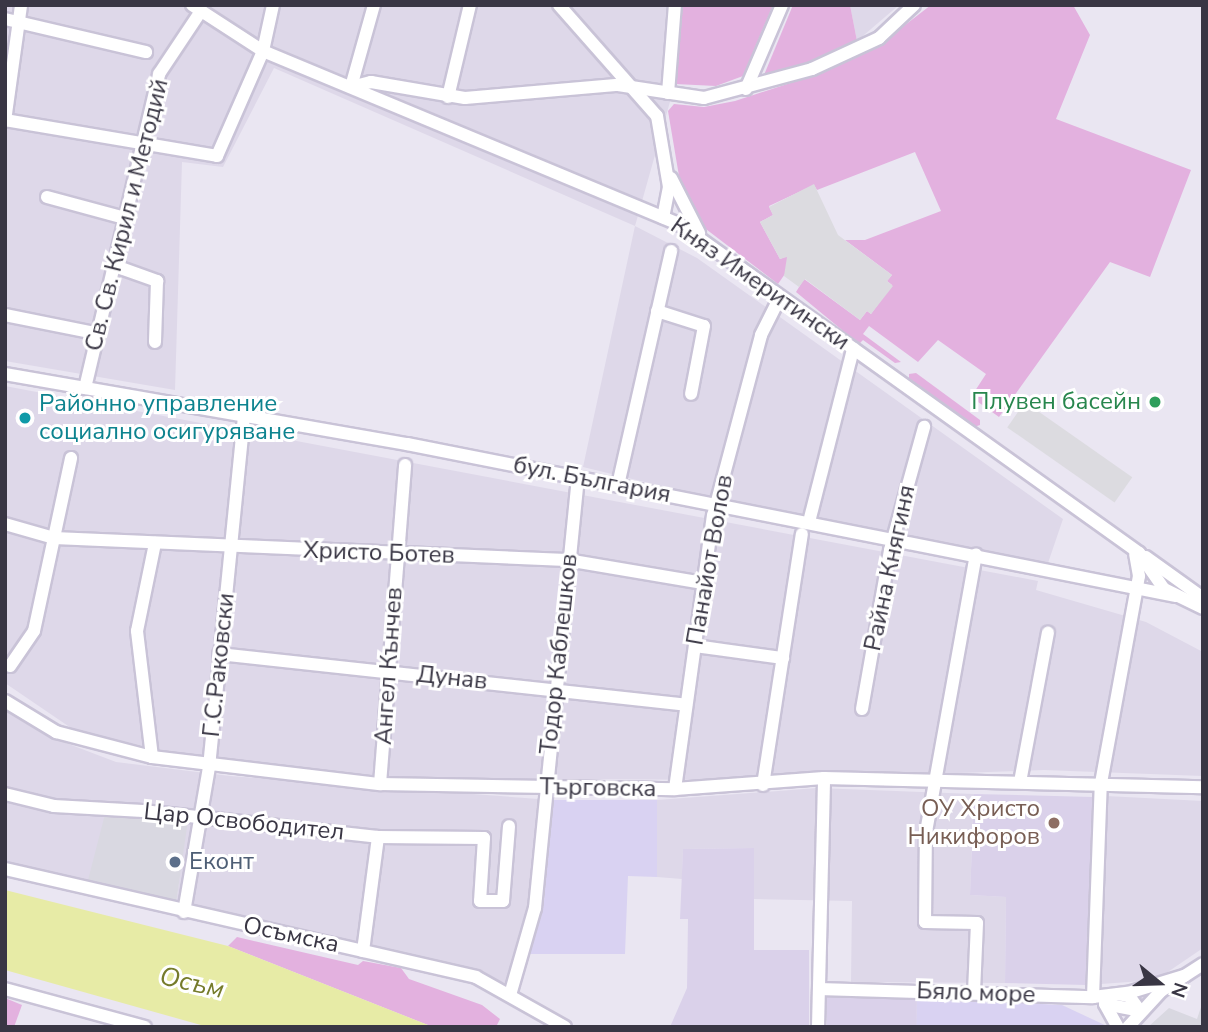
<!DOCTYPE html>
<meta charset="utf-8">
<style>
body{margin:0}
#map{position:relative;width:1208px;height:1032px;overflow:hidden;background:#eae6f2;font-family:"Nunito Sans",sans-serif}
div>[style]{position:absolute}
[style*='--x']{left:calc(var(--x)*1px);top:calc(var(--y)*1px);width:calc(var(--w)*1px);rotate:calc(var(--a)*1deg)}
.residential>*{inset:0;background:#ded8e9}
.commercial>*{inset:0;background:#d9d2f2}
.industrial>*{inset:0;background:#d9d8e1}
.education>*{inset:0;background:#dad1ea;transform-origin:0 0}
.green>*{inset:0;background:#e3b1df}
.parking>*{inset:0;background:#dcdbe0;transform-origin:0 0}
.water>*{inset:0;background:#e7eba6}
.roads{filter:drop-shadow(2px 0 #c9c3d7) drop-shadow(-2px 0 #c9c3d7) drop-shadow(0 2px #c9c3d7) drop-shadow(0 -2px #c9c3d7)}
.minor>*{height:12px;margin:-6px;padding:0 6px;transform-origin:6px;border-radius:6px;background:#fff}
.dots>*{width:19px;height:19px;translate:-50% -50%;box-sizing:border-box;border:4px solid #fff;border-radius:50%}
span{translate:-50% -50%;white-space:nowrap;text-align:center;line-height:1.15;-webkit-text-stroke:6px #fff;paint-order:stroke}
.street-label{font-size:24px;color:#393644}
.leisure-label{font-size:24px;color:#27864d}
.right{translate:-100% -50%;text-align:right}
.culture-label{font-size:24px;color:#0d838f}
.left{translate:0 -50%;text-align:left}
.education-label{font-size:24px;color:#785e54}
.service-label{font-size:24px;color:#4e5e75}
.water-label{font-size:26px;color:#757b2b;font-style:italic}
.frame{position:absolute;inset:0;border:7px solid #393644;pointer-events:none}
.north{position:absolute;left:1124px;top:948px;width:70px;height:70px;-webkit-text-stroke:5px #fff;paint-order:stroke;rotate:109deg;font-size:19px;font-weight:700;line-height:28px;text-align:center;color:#393644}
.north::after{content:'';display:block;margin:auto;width:24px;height:32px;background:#393644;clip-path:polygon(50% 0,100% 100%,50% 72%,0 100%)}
</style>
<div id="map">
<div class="residential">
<i style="clip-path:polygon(5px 5px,682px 5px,675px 84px,635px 226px,697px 258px,1063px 519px,1048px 563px,809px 522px,583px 467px,635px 226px,274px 68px,223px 167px,182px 162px,175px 390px,5px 361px)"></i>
<i style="clip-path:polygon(850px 5px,899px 5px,857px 41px)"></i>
<i style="clip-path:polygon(5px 386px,1038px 581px,1036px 590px,1146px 622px,1203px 652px,1203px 776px,1044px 770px,748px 780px,365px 778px,196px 758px,74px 730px,5px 683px)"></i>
<i style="clip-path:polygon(5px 710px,53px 738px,116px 762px,230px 776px,552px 800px,544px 901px,518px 986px,176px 904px,187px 821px,87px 884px,5px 864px)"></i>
<i style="clip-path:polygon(817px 788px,974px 794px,970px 895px,1006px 897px,1005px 983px,851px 982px,852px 901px,754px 899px,754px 848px,683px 849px,682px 879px,657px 877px,657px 800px)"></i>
<i style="clip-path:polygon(1106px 796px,1203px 801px,1203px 948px,1156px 980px,1101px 984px)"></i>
</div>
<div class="commercial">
<i style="clip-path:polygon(552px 800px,657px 800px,657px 877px,628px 876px,625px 954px,528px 954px,544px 901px)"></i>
<i style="clip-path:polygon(917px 998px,1062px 1005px,1109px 1027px,916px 1027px)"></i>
</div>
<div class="industrial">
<i style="clip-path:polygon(105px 814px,188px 820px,176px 904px,87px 884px)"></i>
<i style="clip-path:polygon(1203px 1001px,1203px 1027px,1148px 1027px,1169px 1008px,1197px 1019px)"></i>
</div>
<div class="education">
<i style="clip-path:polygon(974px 794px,1093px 797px,1086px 985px,1005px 983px,1006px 897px,970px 895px)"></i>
<i style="clip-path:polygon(754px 848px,754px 950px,809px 950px,809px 1027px,670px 1027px,687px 988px,688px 919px,680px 919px,683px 849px)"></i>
<i style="left:827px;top:996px;width:90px;height:31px;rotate:1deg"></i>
</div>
<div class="green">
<i style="clip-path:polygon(682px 5px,773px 5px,743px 76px,716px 86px,675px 84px)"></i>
<i style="clip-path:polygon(793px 5px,850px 5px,857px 41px,812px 63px,764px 75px)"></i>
<i style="clip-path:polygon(931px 5px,1073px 5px,1090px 35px,1056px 119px,1191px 170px,1150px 277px,1110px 262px,999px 417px,971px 397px,986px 374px,938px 340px,918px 362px,869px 326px,863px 334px,901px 362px,895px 363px,863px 340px,859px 344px,796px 292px,804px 279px,860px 320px,867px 311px,871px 314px,892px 285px,887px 281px,892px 275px,845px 240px,865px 240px,941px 211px,915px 152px,817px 190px,814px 185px,769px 206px,773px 215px,760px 222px,780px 259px,787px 256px,789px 268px,778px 284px,698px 223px,680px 182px,668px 111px,674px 104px,704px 107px,735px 101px,809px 77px,883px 42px)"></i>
<i style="clip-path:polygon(916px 373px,980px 420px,980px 425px,974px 427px,909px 380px,909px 374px)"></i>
<i style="clip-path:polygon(237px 937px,358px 965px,363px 961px,401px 968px,409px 979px,482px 1005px,500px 1019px,496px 1027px,433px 1027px,228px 946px)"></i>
<i style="clip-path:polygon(5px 998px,22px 1005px,14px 1027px,5px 1027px)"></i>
</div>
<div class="parking">
<i style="clip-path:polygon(814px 184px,838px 235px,892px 275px,887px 281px,893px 286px,871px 314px,867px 311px,860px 320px,805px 279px,799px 287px,784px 276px,787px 257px,780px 259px,760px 222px,773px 215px,769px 207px)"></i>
<i style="left:1025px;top:402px;width:131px;height:31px;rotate:35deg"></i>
</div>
<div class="water">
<i style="clip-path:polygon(5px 890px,228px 946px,433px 1027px,208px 1027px,5px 970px)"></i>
</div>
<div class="roads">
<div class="minor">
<i style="--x:192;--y:5;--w:85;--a:32.9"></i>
<i style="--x:263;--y:51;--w:451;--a:22.6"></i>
<i style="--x:679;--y:224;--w:566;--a:35.57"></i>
<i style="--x:1139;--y:553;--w:44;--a:55.2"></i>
<i style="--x:1164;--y:589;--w:43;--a:26"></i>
<i style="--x:374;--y:5;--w:85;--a:105.7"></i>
<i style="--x:351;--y:87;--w:21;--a:-14"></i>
<i style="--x:371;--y:82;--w:95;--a:9.7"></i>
<i style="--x:465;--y:98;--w:154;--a:-4.9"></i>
<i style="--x:618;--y:85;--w:87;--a:8.6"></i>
<i style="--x:704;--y:98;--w:112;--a:-15"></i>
<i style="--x:812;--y:69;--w:74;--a:-24.8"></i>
<i style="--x:879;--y:38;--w:48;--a:-43.3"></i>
<i style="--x:559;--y:5;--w:148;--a:48.6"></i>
<i style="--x:657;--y:116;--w:72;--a:80.4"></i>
<i style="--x:669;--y:187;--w:31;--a:101"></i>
<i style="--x:5;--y:19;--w:145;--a:13.2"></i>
<i style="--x:746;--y:89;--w:91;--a:-66.8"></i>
<i style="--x:668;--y:93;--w:88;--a:-85.5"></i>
<i style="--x:448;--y:97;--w:95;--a:-76.6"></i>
<i style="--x:5;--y:120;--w:215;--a:9.6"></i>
<i style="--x:217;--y:156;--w:115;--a:-66.3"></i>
<i style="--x:263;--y:51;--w:47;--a:-77.7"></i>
<i style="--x:5;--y:121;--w:117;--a:-82.1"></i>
<i style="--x:671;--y:178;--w:62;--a:63"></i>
<i style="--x:47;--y:197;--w:81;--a:15.1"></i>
<i style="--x:115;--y:266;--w:45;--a:19.7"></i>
<i style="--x:157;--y:281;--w:61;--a:91.9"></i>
<i style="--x:657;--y:311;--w:49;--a:17.7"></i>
<i style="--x:704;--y:326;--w:69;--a:100.8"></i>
<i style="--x:5;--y:315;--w:96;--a:11.4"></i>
<i style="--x:5;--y:374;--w:408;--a:9.9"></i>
<i style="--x:407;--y:444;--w:784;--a:11.18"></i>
<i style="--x:85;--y:388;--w:323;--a:-76.7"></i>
<i style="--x:159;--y:74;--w:76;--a:-56.3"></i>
<i style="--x:618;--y:485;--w:240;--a:-77.2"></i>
<i style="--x:809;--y:522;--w:179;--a:-75.7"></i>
<i style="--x:5;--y:524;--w:51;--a:15.9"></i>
<i style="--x:54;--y:538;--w:513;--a:2.46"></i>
<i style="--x:567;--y:560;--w:138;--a:9.6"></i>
<i style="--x:1146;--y:557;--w:70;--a:35.7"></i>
<i style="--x:695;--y:646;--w:89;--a:7.8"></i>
<i style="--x:219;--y:654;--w:470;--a:6.2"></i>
<i style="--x:10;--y:666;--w:42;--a:-55.6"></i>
<i style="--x:34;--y:631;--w:177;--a:-77.9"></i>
<i style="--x:5;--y:701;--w:60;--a:31.3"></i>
<i style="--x:56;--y:732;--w:99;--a:14.6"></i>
<i style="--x:152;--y:757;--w:230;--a:6.8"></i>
<i style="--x:380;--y:784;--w:295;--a:1"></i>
<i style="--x:675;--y:789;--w:149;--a:-4.2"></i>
<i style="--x:824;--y:778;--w:379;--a:1.4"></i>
<i style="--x:862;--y:709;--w:161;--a:-80"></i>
<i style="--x:890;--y:550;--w:128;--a:-74.5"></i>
<i style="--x:152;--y:757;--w:127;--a:-96.8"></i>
<i style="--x:137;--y:631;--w:90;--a:-78.4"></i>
<i style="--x:1020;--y:782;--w:152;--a:-79.4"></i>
<i style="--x:380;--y:784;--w:320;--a:-85.5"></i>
<i style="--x:763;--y:785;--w:254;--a:-81.2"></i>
<i style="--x:675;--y:789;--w:276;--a:-82.1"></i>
<i style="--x:713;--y:516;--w:187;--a:-75.1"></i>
<i style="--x:761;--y:335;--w:42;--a:-63.4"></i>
<i style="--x:5;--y:794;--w:50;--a:13.8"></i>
<i style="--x:54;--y:806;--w:89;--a:3.2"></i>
<i style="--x:143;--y:811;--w:236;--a:6.3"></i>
<i style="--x:378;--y:837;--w:106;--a:0.5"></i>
<i style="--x:484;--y:838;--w:63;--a:93.6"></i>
<i style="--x:480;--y:901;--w:23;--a:0"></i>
<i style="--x:503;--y:901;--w:75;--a:-85.4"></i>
<i style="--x:5;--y:869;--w:483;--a:12.9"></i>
<i style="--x:476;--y:977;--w:102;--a:29.3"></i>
<i style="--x:184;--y:912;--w:147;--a:-80.2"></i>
<i style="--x:209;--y:767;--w:353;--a:-84.3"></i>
<i style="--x:363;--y:951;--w:115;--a:-82.5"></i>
<i style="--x:5;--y:989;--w:145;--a:15.2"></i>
<i style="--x:819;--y:989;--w:274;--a:1.7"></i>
<i style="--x:1093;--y:997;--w:35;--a:-7"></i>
<i style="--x:1128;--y:993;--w:59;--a:-16.9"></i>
<i style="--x:974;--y:992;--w:69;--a:-87.5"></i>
<i style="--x:977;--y:923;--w:52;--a:-178.9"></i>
<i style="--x:925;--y:922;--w:90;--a:-89.4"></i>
<i style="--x:926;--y:832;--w:282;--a:-79.8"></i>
<i style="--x:510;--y:995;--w:91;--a:-74"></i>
<i style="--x:535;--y:908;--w:432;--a:-84.3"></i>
<i style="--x:1093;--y:997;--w:214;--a:-87.9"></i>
<i style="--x:1101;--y:783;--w:210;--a:-79.6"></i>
<i style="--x:1139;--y:576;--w:22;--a:-100"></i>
<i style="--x:1105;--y:1004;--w:36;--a:11"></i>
<i style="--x:1140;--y:1011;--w:19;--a:-126"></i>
<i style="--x:1129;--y:996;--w:11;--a:-170"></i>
<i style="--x:1105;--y:1004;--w:26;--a:61"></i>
<i style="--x:818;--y:1027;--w:249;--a:-88.6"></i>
<i style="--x:1128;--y:1027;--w:49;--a:-47.5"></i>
<i style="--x:1161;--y:991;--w:50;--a:-32.7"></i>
</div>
</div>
<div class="dots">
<i style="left:1155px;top:402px;background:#2e9e5b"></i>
<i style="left:25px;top:418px;background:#0f9aa8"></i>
<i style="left:1054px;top:823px;background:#8d6e63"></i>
<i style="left:175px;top:862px;background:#5c6f8a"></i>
</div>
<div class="street-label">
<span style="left:127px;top:215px;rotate:-76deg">Св. Св. Кирил и Методий</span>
<span style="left:760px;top:284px;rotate:35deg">Княз Имеритински</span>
<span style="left:592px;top:480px;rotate:11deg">бул. България</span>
<span style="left:379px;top:553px;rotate:2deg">Христо Ботев</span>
<span style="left:710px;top:560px;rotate:-80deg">Панайот Волов</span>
<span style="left:890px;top:568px;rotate:-78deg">Райна Княгиня</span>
<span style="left:559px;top:654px;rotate:-84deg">Тодор Каблешков</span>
<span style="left:219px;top:665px;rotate:-84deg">Г.С.Раковски</span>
<span style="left:389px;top:666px;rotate:-86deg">Ангел Кънчев</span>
<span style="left:452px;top:678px;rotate:6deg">Дунав</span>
<span style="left:598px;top:788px;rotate:1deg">Търговска</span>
<span style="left:244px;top:822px;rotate:6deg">Цар Освободител</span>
<span style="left:291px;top:935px;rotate:12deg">Осъмска</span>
<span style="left:976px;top:993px;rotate:2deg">Бяло море</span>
</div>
<div class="leisure-label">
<span class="right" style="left:1141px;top:402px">Плувен басейн</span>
</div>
<div class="culture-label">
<span class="left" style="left:39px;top:418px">Районно управление<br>социално осигуряване</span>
</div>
<div class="education-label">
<span class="right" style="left:1040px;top:823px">ОУ Христо<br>Никифоров</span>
</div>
<div class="service-label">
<span class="left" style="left:189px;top:862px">Еконт</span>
</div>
<div class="water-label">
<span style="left:192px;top:983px;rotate:13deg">Осъм</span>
</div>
<div class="frame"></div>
<div class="north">N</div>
</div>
